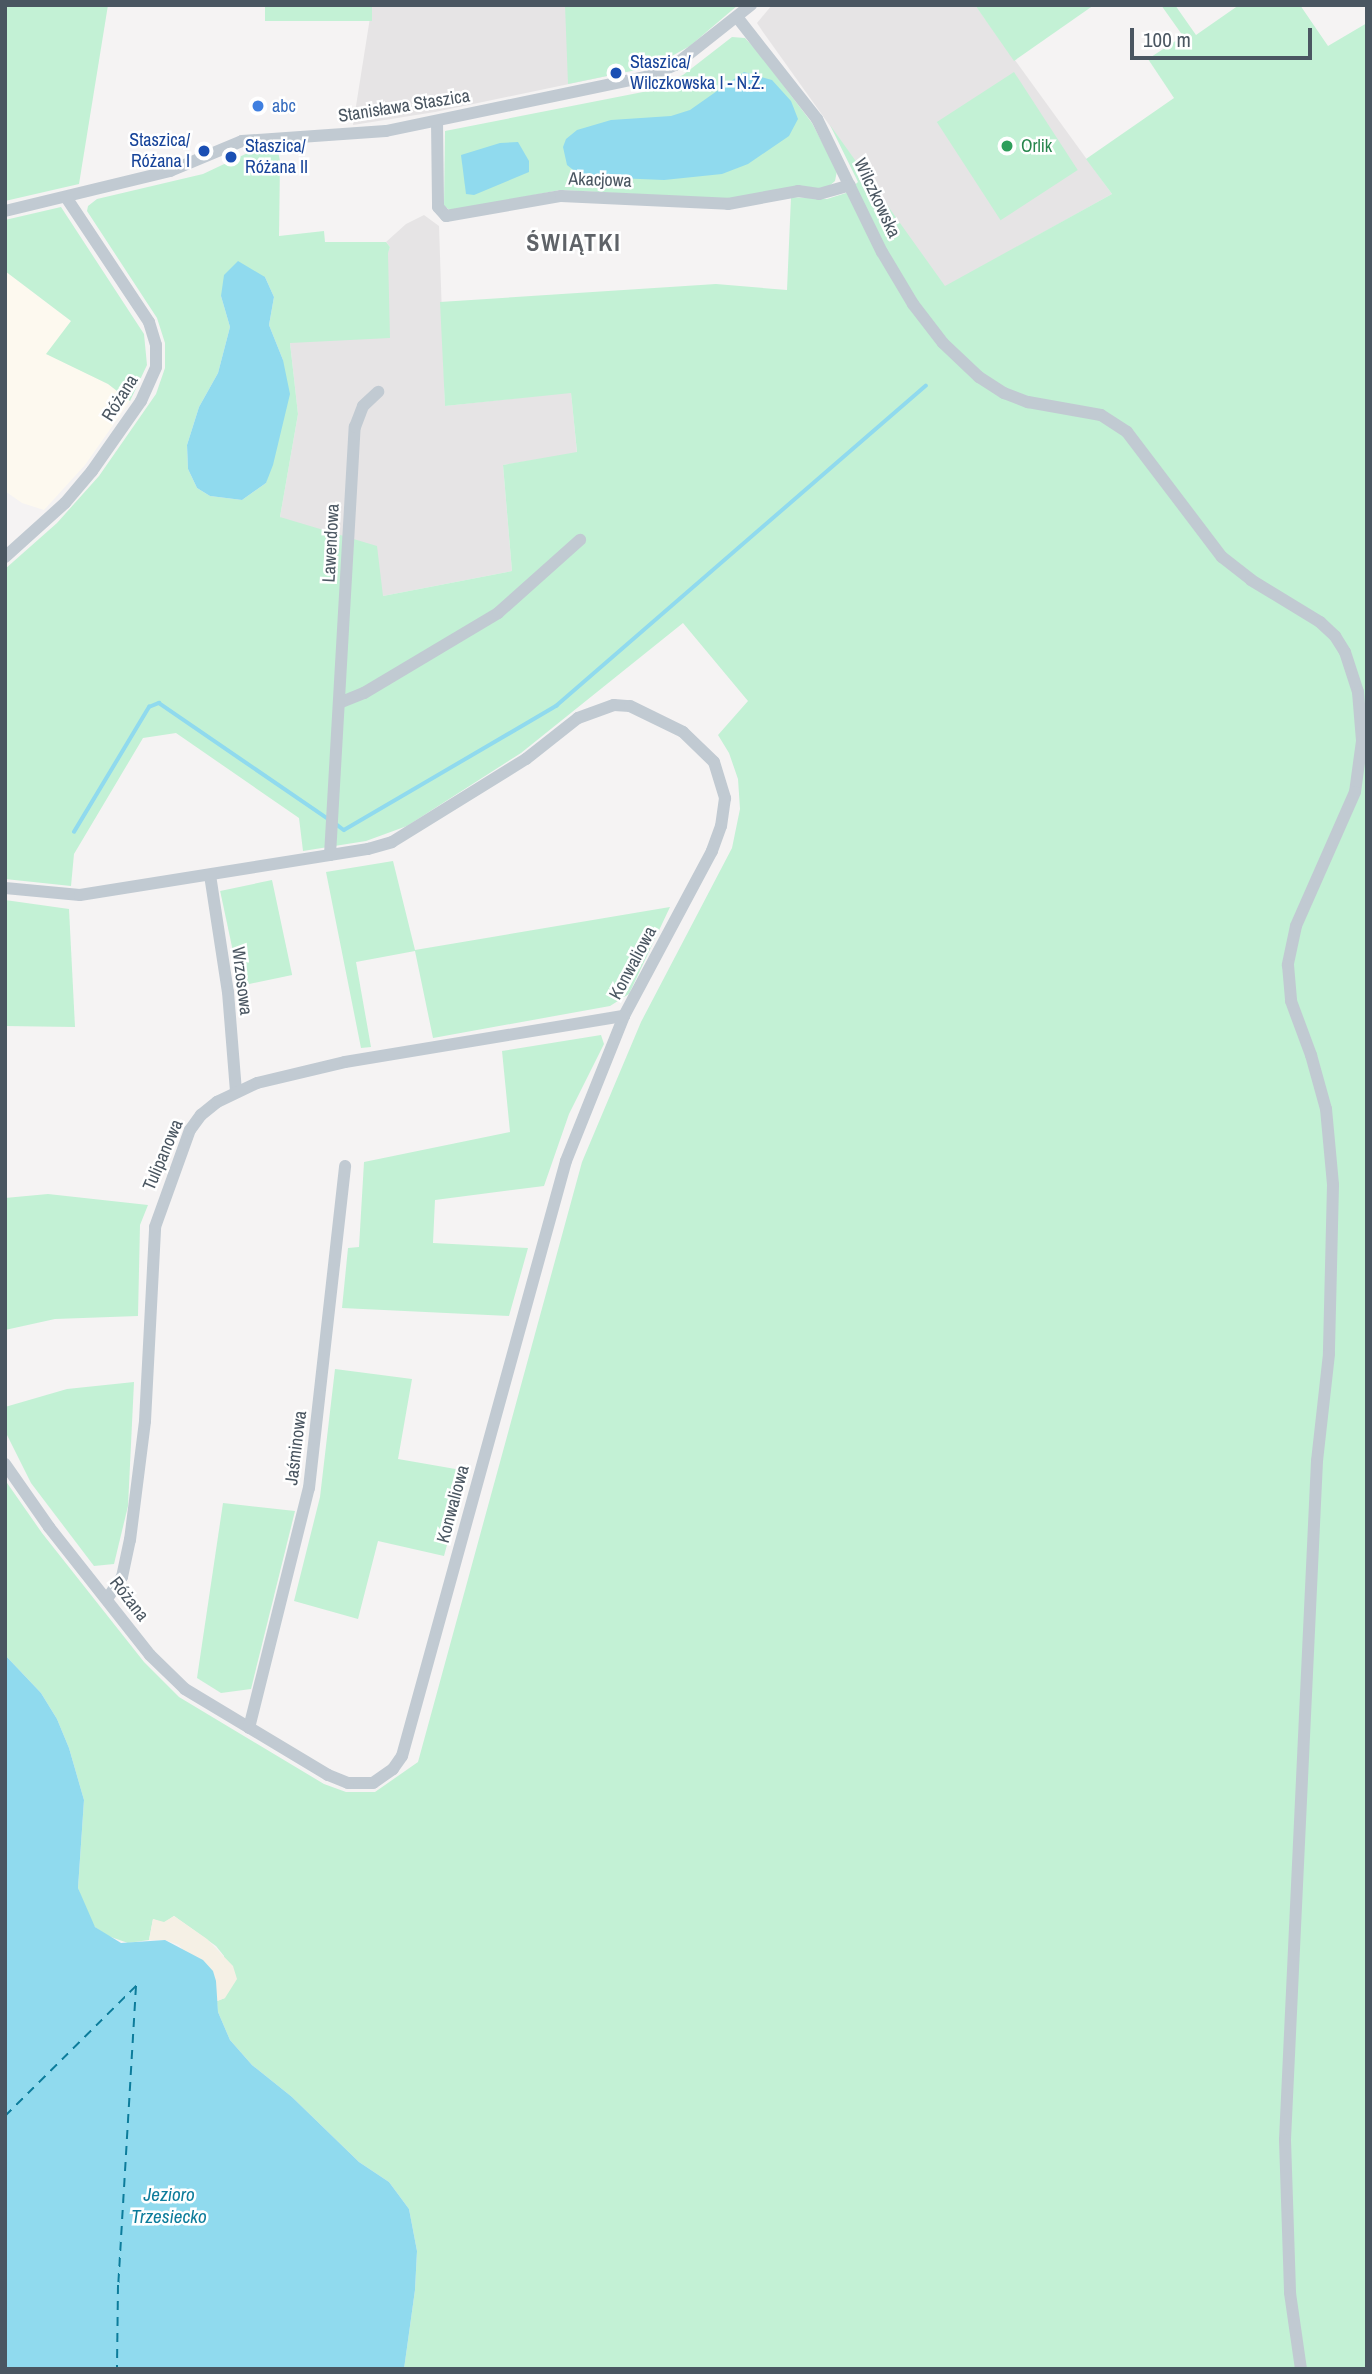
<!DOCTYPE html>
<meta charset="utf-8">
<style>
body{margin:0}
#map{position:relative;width:1372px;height:2374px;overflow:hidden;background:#f5f3f3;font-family:"Archivo Narrow",sans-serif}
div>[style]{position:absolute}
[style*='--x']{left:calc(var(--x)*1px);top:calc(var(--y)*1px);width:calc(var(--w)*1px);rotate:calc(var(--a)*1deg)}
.commercial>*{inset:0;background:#fdf9ef}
.education>*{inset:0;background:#e6e4e5}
.green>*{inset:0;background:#c3f1d5;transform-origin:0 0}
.sand>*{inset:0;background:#f5f0e5}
.water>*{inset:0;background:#90daee}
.stream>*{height:3.5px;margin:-1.75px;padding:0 1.75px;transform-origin:1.75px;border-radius:1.75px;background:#90daee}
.ferry>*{height:2px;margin-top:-1px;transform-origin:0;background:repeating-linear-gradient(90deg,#0c7c9b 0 9px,transparent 0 16px)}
.minor>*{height:12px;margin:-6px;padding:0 6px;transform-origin:6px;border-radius:6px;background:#c1cad2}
.dots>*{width:19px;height:19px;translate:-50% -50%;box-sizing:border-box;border:4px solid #fff;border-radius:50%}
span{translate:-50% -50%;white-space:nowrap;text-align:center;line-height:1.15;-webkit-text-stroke:5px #fff;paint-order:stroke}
.transit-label{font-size:18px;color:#164399}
.left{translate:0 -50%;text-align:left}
.right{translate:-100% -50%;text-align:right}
.shop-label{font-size:18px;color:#366cbe}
.street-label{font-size:18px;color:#4a5661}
.leisure-label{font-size:18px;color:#27864d}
.water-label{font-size:19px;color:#0c7c9b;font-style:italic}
.district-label{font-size:24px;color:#5f6368;font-weight:700;letter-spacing:2px}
.frame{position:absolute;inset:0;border:7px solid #4a5661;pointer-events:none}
.scale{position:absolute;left:1130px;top:28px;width:182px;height:32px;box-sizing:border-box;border:4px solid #4a5661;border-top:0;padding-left:9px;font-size:21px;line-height:24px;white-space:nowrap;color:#4a5661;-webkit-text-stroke:5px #fff;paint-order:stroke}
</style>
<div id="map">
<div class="commercial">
<i style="clip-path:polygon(5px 271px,71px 321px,47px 354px,108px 384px,130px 401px,85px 465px,44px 510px,22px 503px,5px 491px)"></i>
</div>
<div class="education">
<i style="clip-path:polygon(372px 5px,738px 5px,670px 57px,636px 70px,435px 112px,353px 125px)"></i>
<i style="clip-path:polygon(772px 5px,975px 5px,1112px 194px,945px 287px,763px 32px,757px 23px)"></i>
<i style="clip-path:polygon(424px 215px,439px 226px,445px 406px,571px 392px,577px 453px,503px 465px,512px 571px,383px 596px,280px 517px,298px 414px,290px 343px,388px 252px,390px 247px,386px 242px,406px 224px)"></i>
</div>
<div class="green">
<i style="clip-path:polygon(5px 5px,108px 5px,79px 184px,5px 201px)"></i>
<i style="left:265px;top:5px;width:107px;height:16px"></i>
<i style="clip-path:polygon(565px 5px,738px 5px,690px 46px,670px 57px,636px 70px,568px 84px)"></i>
<i style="clip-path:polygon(975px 5px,1094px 5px,1014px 61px)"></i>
<i style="clip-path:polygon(evenodd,1161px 5px,1175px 5px,1196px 35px,1239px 5px,1300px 5px,1328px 46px,1367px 23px,1367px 2369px,404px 2369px,415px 2290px,417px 2251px,409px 2209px,389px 2182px,359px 2162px,292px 2097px,252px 2065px,230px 2040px,218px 2012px,217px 2001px,225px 1998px,224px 1956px,216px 1946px,174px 1916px,164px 1923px,153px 1919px,149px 1940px,128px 1943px,108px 1936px,95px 1927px,88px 1918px,78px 1888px,84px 1800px,69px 1748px,57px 1719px,41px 1693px,5px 1655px,5px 1480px,42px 1533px,144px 1662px,179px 1697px,324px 1784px,346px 1792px,375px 1792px,418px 1762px,582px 1162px,641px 1022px,732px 848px,740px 809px,738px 779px,729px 753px,718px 735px,748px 701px,683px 623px,521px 753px,407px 826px,366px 841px,303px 851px,299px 818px,176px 733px,143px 738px,74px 854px,71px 886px,5px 879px,5px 569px,57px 523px,99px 476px,156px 394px,165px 368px,165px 343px,157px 318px,87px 211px,88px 206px,97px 199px,203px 174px,254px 150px,277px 146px,280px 161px,279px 236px,324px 231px,325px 242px,386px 242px,390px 247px,388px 253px,390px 338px,290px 343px,298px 414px,280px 517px,377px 546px,383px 596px,512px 571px,503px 465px,577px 452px,571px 393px,445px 406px,440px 302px,716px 284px,787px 290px,791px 197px,827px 199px,846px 193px,858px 182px,830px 125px,945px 286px,1112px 194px,1086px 159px,1174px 98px,1148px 59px,1183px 36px,1161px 5px,265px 277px,274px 297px,269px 325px,283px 360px,266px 483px,242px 500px,210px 496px,197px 488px,188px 469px,187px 445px,199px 407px,218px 373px,230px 327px,221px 296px,265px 277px)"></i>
<i style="clip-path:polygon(732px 37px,745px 38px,758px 52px,812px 123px,837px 171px,835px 181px,828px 187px,727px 199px,560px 190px,451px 211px,444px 206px,445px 131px,648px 91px,683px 75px)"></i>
<i style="left:1014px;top:72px;width:117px;height:92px;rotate:57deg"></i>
<i style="clip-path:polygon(61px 207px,144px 334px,147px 365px,130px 401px,108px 384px,46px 354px,71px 321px,5px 271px,5px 220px)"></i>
<i style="clip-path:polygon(393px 861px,415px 950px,670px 907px,629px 994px,610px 1006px,433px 1038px,415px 951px,356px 962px,371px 1047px,361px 1048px,326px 872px)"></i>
<i style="left:272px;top:880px;width:97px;height:53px;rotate:78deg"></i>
<i style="clip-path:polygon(5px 900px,69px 909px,75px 1027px,5px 1026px)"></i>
<i style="clip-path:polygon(601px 1035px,604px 1044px,569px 1114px,544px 1186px,435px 1200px,433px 1243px,528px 1248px,509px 1316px,342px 1308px,348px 1248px,359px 1247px,364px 1162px,510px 1132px,502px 1051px)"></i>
<i style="clip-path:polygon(48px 1194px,148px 1205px,140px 1225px,138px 1316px,55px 1319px,5px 1330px,5px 1198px)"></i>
<i style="clip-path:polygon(335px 1369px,412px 1379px,398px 1459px,467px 1471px,444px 1556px,378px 1541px,358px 1619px,294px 1601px,320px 1497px)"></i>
<i style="clip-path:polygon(134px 1382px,128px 1506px,114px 1564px,94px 1566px,31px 1483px,5px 1431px,5px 1407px,67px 1389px)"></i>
<i style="clip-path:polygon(223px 1503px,295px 1511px,251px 1689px,221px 1693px,197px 1678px)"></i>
</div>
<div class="sand">
<i style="clip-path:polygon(174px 1916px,207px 1939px,233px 1966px,237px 1979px,225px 1998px,217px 2001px,216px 1994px,179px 1945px,165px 1940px,149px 1940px,153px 1919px,164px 1922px)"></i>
</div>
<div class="water">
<i style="clip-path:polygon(744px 72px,772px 80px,791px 101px,798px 119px,789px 136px,748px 164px,722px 174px,664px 180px,592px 177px,577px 173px,567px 165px,563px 147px,566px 139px,577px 130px,611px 120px,671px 116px,690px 110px)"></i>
<i style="clip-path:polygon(518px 142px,529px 161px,529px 172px,474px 195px,466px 194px,461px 155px,500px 143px)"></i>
<i style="clip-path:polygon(238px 261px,265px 277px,274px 297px,269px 325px,283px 360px,290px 394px,273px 465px,266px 483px,242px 500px,210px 496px,197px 488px,188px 469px,187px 445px,199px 407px,218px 373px,230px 327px,221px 296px,224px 275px)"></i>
<i style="clip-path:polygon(5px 1655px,41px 1693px,57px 1719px,69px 1748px,84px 1800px,78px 1888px,95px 1927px,121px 1943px,165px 1940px,203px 1960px,213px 1971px,216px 1981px,218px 2012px,230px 2040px,252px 2065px,292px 2097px,359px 2162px,389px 2182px,409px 2209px,417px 2251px,415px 2290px,404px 2369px,5px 2369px)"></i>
</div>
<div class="stream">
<i style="--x:336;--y:824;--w:10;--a:37"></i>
<i style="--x:344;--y:830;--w:246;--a:-30.3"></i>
<i style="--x:556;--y:706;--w:489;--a:-40.9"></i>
<i style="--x:74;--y:832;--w:146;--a:-59"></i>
<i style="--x:149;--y:707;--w:11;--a:-22"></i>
<i style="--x:159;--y:703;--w:207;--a:34.4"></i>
</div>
<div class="ferry">
<i style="--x:5;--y:2116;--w:185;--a:-44.8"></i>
<i style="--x:136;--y:1986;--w:300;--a:93.4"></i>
<i style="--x:118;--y:2285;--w:84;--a:90.7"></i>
</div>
<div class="minor">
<i style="--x:737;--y:17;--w:130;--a:51.9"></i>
<i style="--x:817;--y:119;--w:148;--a:64"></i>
<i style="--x:882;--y:252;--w:61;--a:59.2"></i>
<i style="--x:913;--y:304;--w:49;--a:52.4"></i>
<i style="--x:943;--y:343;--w:50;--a:43.4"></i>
<i style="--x:979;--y:377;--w:30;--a:33"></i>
<i style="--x:1004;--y:393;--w:26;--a:21"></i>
<i style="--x:1028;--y:402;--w:74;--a:10.1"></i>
<i style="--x:1101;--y:415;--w:31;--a:33"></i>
<i style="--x:1127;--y:432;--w:157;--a:52.8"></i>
<i style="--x:1222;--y:557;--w:37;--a:38"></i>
<i style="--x:1251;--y:580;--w:81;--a:31.3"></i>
<i style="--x:1320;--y:622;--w:21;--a:43"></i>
<i style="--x:1335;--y:636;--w:19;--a:58"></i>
<i style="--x:1345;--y:652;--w:42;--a:72"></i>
<i style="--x:1358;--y:692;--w:49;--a:85.3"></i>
<i style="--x:1362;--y:741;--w:51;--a:97.8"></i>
<i style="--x:1355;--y:792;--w:146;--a:113.8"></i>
<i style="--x:1296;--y:926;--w:40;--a:102"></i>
<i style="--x:1288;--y:965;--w:36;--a:85"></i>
<i style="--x:1291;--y:1001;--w:58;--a:69.7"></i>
<i style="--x:1311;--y:1055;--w:56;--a:74.5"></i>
<i style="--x:1326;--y:1109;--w:76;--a:84.7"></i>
<i style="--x:1333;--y:1185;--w:169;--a:91.4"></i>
<i style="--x:1329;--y:1354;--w:108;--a:96.4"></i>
<i style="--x:1317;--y:1461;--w:680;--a:92.7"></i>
<i style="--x:1285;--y:2140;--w:153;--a:88.1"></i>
<i style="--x:1290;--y:2293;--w:77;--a:81.8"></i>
<i style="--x:437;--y:121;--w:86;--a:89.3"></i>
<i style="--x:438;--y:207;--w:12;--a:48"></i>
<i style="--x:446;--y:216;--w:117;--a:-9.9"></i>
<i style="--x:561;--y:196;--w:167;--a:2.7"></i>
<i style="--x:728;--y:204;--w:71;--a:-10.5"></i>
<i style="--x:798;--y:191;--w:21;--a:8"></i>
<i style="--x:819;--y:194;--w:32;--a:-16"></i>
<i style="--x:5;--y:211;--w:170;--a:-13.6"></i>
<i style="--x:170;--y:171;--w:78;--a:-22.6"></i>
<i style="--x:242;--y:141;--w:144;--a:-4"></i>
<i style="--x:386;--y:131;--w:270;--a:-11.8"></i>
<i style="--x:650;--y:76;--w:27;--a:-24"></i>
<i style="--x:675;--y:65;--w:97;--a:-38.3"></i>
<i style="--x:5;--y:557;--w:81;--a:-42"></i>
<i style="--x:65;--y:503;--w:42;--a:-49.8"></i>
<i style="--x:92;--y:471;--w:85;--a:-55"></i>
<i style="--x:141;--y:401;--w:37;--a:-66"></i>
<i style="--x:156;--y:367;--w:22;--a:-90"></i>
<i style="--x:156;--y:345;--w:24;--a:-107"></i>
<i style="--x:149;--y:322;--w:150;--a:-123.6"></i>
<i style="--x:339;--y:703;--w:27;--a:-22"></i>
<i style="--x:364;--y:693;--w:156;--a:-30.8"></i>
<i style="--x:498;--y:613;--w:110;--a:-41.7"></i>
<i style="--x:330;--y:855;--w:429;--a:-86.7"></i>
<i style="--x:355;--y:427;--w:22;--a:-69"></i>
<i style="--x:363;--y:406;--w:21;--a:-43"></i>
<i style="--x:210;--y:875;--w:118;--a:81.3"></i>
<i style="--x:228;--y:992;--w:100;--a:85.4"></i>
<i style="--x:5;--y:888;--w:75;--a:5.3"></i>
<i style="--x:80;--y:895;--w:292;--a:-9.1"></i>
<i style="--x:368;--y:849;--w:25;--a:-16"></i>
<i style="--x:392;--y:842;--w:158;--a:-31.8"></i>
<i style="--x:526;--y:759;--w:66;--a:-38.3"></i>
<i style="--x:578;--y:718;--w:38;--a:-20"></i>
<i style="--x:614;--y:705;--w:16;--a:4"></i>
<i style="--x:630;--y:706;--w:59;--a:26.1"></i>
<i style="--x:683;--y:732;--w:43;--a:44.1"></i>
<i style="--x:714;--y:762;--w:38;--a:73"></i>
<i style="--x:725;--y:798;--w:28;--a:98"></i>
<i style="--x:721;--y:826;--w:27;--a:110"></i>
<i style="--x:712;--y:851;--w:187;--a:118.1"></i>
<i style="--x:624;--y:1016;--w:156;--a:111.8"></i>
<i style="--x:566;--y:1161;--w:617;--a:105.41"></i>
<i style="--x:402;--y:1756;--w:16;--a:125"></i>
<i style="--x:393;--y:1769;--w:24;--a:145"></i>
<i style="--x:373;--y:1783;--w:25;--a:180"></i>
<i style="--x:348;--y:1783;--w:22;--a:-158"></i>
<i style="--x:328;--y:1775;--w:167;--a:-149"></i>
<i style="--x:185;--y:1689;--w:49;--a:-135.8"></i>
<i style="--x:150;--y:1655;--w:163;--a:-128.3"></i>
<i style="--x:49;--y:1527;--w:77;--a:-124.9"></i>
<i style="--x:107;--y:1599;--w:27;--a:-56"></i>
<i style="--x:122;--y:1577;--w:38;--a:-78"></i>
<i style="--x:130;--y:1540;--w:120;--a:-82.8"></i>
<i style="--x:145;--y:1421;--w:194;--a:-87"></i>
<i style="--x:155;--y:1227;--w:103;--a:-70.2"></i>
<i style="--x:190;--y:1130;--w:19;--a:-54"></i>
<i style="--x:201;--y:1115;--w:21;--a:-39"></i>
<i style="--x:217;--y:1102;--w:44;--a:-25.4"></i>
<i style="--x:257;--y:1083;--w:90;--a:-13.4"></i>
<i style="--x:345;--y:1062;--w:283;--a:-9.4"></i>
<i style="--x:249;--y:1728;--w:247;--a:-76"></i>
<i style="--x:309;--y:1488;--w:324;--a:-83.6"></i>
</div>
<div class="dots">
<i style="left:616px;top:73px;background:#1a4fb4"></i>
<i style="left:258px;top:106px;background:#3f7fe0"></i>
<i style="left:1007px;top:146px;background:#2e9e5b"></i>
<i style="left:204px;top:151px;background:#1a4fb4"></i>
<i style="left:231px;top:157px;background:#1a4fb4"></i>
</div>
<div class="transit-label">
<span class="left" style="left:630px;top:73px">Staszica/<br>Wilczkowska I - N.Ż.</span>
<span class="right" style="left:190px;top:151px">Staszica/<br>Różana I</span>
<span class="left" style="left:245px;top:157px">Staszica/<br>Różana II</span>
</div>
<div class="shop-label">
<span class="left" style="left:272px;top:106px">abc</span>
</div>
<div class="street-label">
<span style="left:404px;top:106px;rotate:-9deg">Stanisława Staszica</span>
<span style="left:600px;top:180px;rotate:2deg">Akacjowa</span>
<span style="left:877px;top:198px;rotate:65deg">Wilczkowska</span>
<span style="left:120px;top:398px;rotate:-58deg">Różana</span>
<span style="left:331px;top:543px;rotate:-87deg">Lawendowa</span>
<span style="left:633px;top:963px;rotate:-62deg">Konwaliowa</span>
<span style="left:242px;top:981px;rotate:83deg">Wrzosowa</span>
<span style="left:163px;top:1155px;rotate:-67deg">Tulipanowa</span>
<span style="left:296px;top:1448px;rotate:-83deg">Jaśminowa</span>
<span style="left:453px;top:1504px;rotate:-75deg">Konwaliowa</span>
<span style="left:129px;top:1599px;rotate:52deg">Różana</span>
</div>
<div class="leisure-label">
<span class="left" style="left:1021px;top:146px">Orlik</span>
</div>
<div class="water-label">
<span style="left:169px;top:2206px">Jezioro<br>Trzesiecko</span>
</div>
<div class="district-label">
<span style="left:574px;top:243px">ŚWIĄTKI</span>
</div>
<div class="frame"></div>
<div class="scale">100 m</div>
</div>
